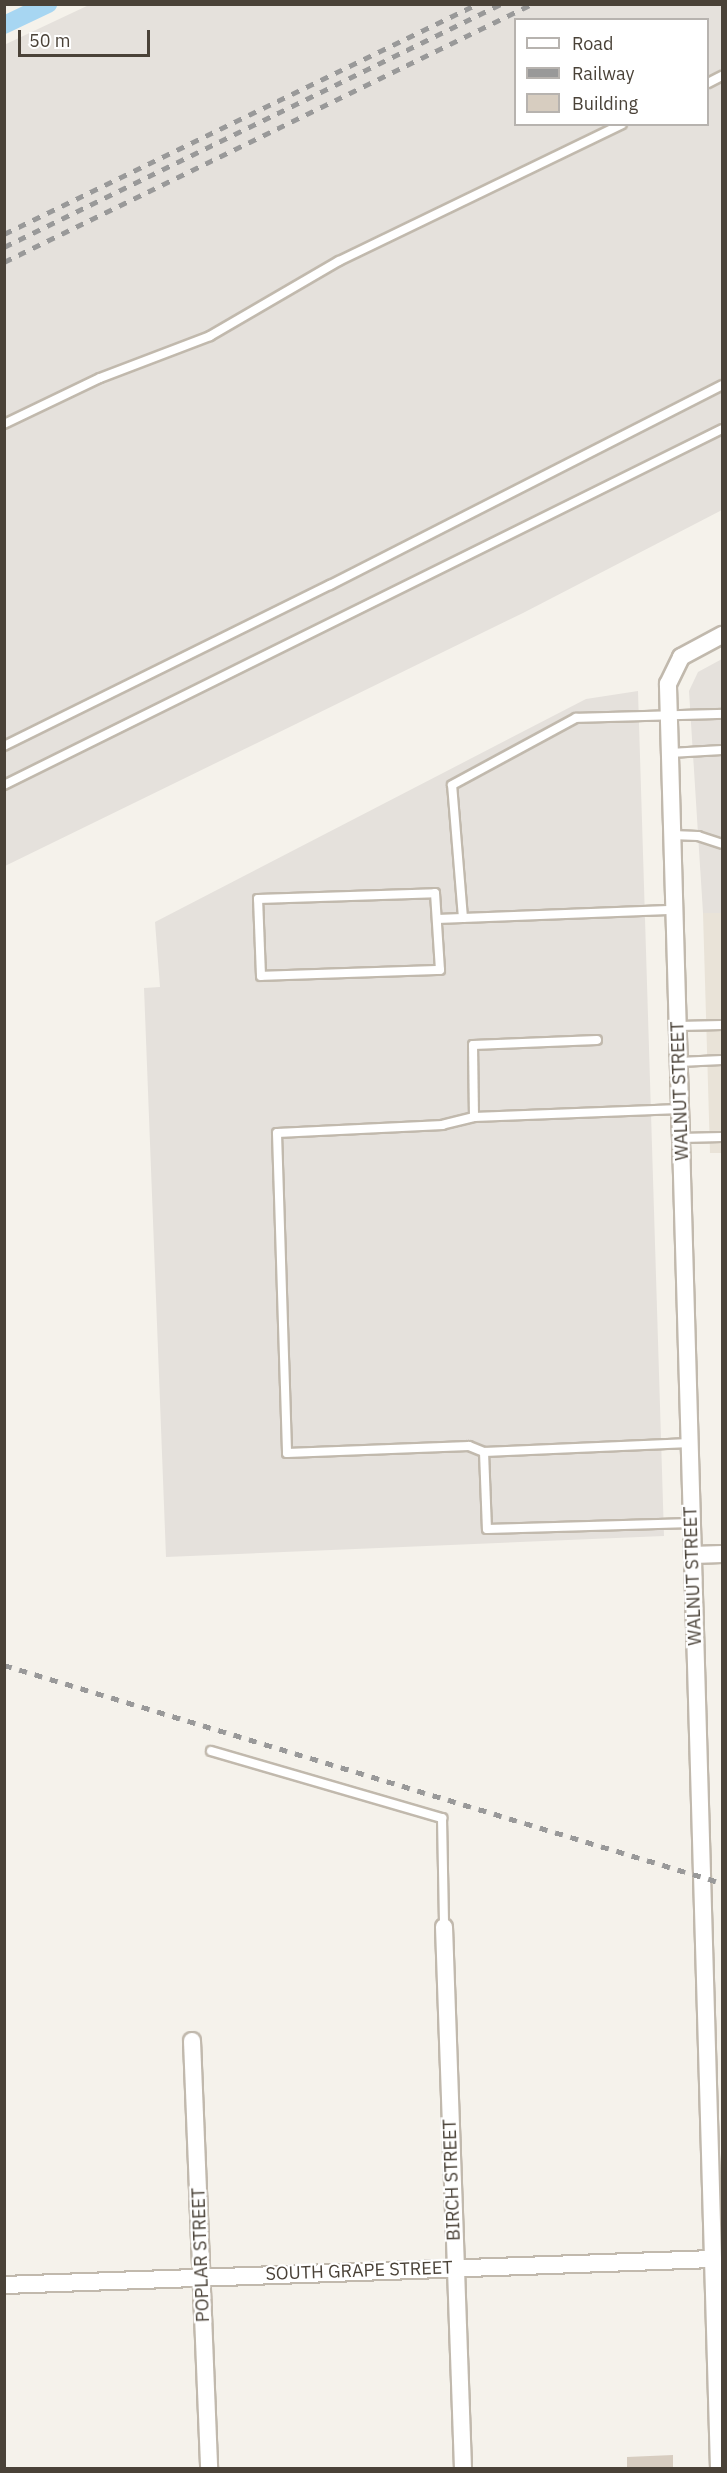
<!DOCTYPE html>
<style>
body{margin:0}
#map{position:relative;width:727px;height:2473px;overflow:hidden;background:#f5f2eb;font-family:"IBM Plex Sans",sans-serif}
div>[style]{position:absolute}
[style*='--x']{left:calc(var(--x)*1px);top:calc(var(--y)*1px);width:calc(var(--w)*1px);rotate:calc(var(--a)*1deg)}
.residential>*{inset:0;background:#e9e3d8}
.industrial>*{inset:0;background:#e5e1dc}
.canal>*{height:18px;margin:-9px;padding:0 9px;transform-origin:9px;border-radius:9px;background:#a7d6f2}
.building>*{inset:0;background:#d7cdc0}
.roads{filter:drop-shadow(2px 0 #c1b9ad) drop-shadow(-2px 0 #c1b9ad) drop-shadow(0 2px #c1b9ad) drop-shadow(0 -2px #c1b9ad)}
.service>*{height:8px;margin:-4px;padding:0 4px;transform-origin:4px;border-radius:4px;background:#fff}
.minor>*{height:16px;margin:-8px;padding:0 8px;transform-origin:8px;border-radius:8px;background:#fff}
.rail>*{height:4.5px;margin-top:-2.25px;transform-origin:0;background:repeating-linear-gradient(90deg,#999 0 8px,transparent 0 16px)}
span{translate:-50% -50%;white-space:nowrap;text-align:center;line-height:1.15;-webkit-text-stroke:4.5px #fff;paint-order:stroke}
.street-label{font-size:18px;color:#4a4238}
.frame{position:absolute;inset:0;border:6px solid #4a4238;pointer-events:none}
.legend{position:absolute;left:514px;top:18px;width:195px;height:108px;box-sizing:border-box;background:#fff;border:2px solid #b7b3af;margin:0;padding:8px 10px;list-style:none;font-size:18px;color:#4a4238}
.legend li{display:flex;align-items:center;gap:12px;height:30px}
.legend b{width:30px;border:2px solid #b7b3af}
.scale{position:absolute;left:18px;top:30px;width:132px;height:27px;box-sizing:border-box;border:3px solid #4a4238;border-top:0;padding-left:8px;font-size:18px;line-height:21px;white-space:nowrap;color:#4a4238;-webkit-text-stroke:4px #fff;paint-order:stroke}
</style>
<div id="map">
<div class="residential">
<i style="clip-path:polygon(703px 913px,722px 913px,722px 1153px,710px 1153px)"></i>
</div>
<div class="industrial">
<i style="clip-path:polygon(evenodd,89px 5px,722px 5px,722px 510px,523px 613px,5px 866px,4px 45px,89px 5px,516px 20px,708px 20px,708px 124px,516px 124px,516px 20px)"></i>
<i style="clip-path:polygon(722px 659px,722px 913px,703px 913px,689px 691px,698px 672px)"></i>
<i style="clip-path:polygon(638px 691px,664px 1536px,166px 1557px,144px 988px,160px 987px,155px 922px,586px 699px)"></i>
</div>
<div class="canal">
<i style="--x:4;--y:25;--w:49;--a:-25.5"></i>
</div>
<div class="building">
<i style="clip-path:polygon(673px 2455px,673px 2469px,627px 2469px,627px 2457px)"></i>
</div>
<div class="roads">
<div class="service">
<i style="--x:708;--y:83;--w:16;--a:-27"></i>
<i style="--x:4;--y:424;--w:106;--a:-25.6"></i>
<i style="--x:100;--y:378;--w:118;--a:-20.9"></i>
<i style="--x:210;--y:336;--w:149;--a:-30.2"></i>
<i style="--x:339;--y:261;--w:314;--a:-25.8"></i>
<i style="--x:4;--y:746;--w:364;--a:-26.3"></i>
<i style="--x:330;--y:585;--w:440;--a:-27"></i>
<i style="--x:670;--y:753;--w:52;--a:-3.3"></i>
<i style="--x:4;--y:785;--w:801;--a:-26.37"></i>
<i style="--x:672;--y:835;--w:26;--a:2"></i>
<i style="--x:698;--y:836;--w:25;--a:18"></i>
<i style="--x:435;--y:893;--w:77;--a:86.3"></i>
<i style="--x:440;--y:970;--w:179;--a:178.1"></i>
<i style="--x:261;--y:976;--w:77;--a:-92.2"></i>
<i style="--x:258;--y:899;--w:177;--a:-1.9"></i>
<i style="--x:463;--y:918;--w:133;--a:-94.7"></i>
<i style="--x:452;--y:785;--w:141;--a:-28.4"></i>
<i style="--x:576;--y:718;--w:146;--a:-1.6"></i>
<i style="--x:437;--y:919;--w:238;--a:-2.2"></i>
<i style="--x:678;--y:1026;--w:44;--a:-1.3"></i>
<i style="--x:597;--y:1040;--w:124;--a:177.7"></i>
<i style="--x:473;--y:1045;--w:72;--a:89.2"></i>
<i style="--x:474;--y:1117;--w:206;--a:-2.2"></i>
<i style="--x:679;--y:1062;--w:43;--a:-2.7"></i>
<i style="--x:474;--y:1117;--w:32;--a:166"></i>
<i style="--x:443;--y:1125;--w:166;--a:177.2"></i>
<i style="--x:277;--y:1133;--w:320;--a:88.2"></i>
<i style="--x:287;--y:1453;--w:182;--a:-2.2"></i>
<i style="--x:469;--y:1446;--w:16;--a:22"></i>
<i style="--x:681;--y:1138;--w:41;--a:-1.4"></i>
<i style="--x:690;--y:1443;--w:206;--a:177.5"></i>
<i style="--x:484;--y:1452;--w:77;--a:87.8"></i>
<i style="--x:487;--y:1529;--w:205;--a:-1.7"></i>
<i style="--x:211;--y:1751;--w:241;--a:16.2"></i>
<i style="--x:442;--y:1818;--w:109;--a:88.9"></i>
</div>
<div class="minor">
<i style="--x:693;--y:1555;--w:29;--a:-2"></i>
<i style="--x:444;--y:1927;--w:541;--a:87.99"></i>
<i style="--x:192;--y:2041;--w:427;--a:87.7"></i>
<i style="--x:4;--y:2285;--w:709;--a:-2.1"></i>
<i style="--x:719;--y:2468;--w:1785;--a:-91.64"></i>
<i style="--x:668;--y:684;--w:30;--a:-64"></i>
<i style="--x:681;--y:657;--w:47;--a:-28.2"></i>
</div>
</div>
<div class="rail">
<i style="--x:4;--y:234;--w:526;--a:-25.93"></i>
<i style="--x:4;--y:247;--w:553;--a:-26.06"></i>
<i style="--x:4;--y:262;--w:588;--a:-26.04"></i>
<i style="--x:4;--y:1665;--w:750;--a:16.89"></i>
</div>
<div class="street-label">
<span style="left:680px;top:1091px;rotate:-92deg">WALNUT STREET</span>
<span style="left:693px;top:1576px;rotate:-92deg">WALNUT STREET</span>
<span style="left:452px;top:2180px;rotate:-92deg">BIRCH STREET</span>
<span style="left:201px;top:2255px;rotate:-92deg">POPLAR STREET</span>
<span style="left:359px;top:2271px;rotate:-2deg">SOUTH GRAPE STREET</span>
</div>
<div class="frame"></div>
<ul class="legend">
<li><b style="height:8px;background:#fff"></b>Road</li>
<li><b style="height:8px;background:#999"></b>Railway</li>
<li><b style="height:16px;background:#d7cdc0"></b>Building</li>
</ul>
<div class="scale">50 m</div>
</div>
